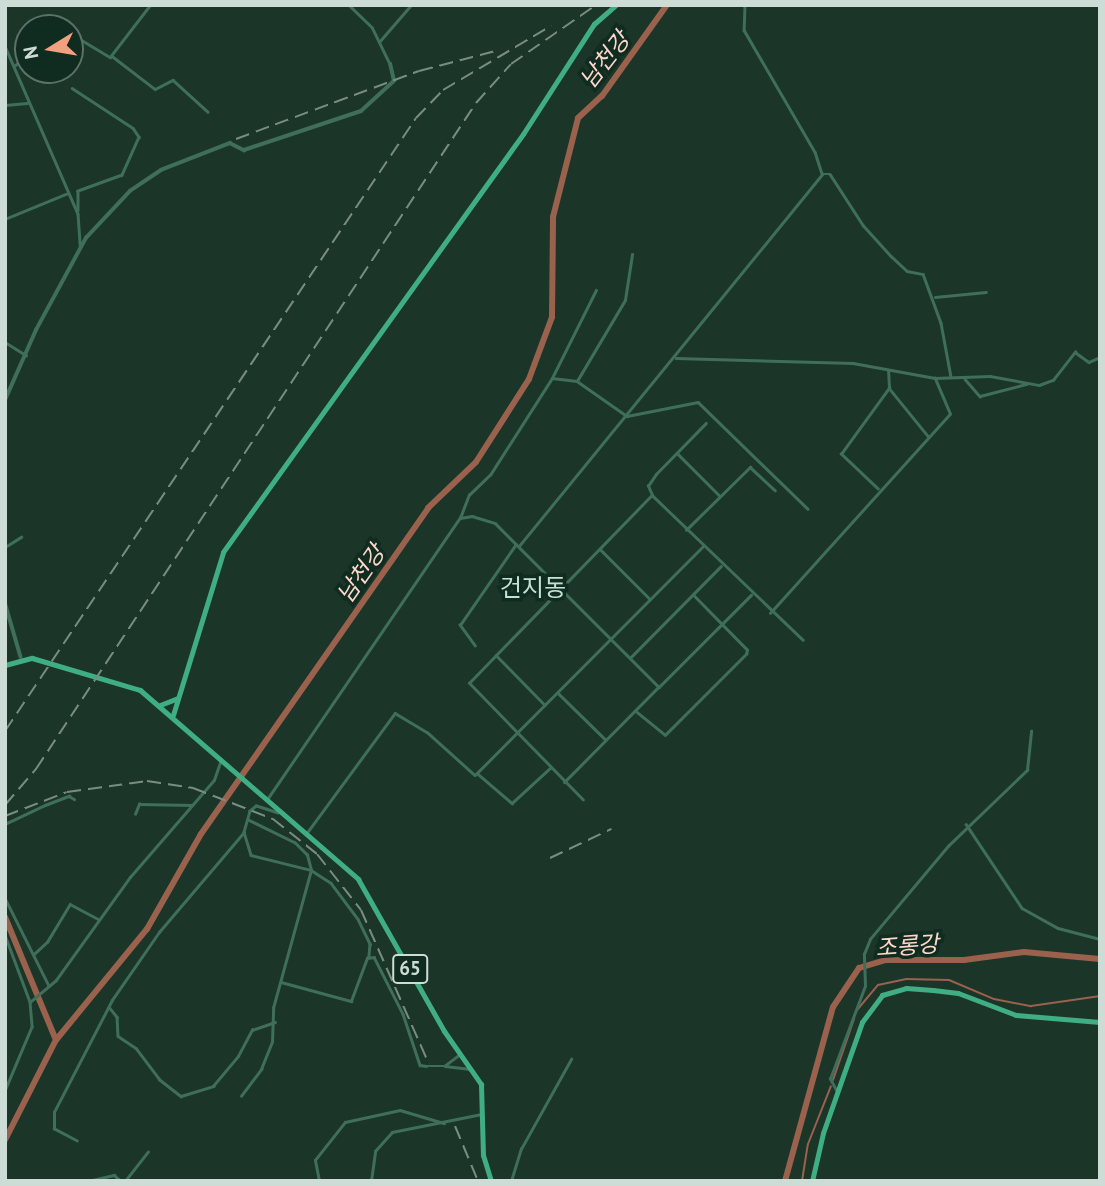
<!DOCTYPE html>
<meta charset="utf-8">
<style>
body{margin:0}
#map{position:relative;width:1105px;height:1186px;overflow:hidden;background:#1b3529;font-family:"PT Sans","Noto Sans KR",sans-serif}
div>[style]{position:absolute}
[style*='--x']{left:calc(var(--x)*1px);top:calc(var(--y)*1px);width:calc(var(--w)*1px);rotate:calc(var(--a)*1deg)}
.stream>*{height:2px;margin:-1px;padding:0 1px;transform-origin:1px;border-radius:1px;background:#9a614d}
.river>*{height:6px;margin:-3px;padding:0 3px;transform-origin:3px;border-radius:3px;background:#9a614d}
.minor>*{height:2.5px;margin:-1.25px;padding:0 1.25px;transform-origin:1.25px;border-radius:1.25px;background:#3f6f5a}
.tertiary>*{height:3.5px;margin:-1.75px;padding:0 1.75px;transform-origin:1.75px;border-radius:1.75px;background:#3f6f5a}
.primary>*{height:5px;margin:-2.5px;padding:0 2.5px;transform-origin:2.5px;border-radius:2.5px;background:#40ae83}
.rail>*{height:2px;margin-top:-1px;transform-origin:0;background:repeating-linear-gradient(90deg,#788c82 0 14px,transparent 0 21px)}
.minor-bridge>*{height:2.5px;margin:-1.25px;padding:0 1.25px;transform-origin:1.25px;border-radius:1.25px;background:#3f6f5a}
span{translate:-50% -50%;white-space:nowrap;text-align:center;line-height:1.15;-webkit-text-stroke:7px #102b20;paint-order:stroke}
.shield-label span{padding:2px 5px;background:#102b20;border:2px solid;border-radius:5px;-webkit-text-stroke-width:0}
.shield-label{font-size:19px;color:#cddcd4;font-weight:700}
.water-label{font-size:23px;color:#fcd8cb;font-style:italic}
.quarter-label{font-size:24px;color:#c3e2d3}
.frame{position:absolute;inset:0;border:7px solid #cddcd4;pointer-events:none}
.north{position:absolute;left:14px;top:14px;width:70px;height:70px;box-sizing:border-box;background:#102b20;border:2px solid #5c7268;border-radius:50%;rotate:259deg;font-size:19px;font-weight:700;line-height:28px;text-align:center;color:#cddcd4}
.north::after{content:'';display:block;margin:auto;width:24px;height:32px;background:#f3a081;clip-path:polygon(50% 0,100% 100%,50% 72%,0 100%)}
</style>
<div id="map">
<div class="stream">
<i style="--x:857;--y:1010;--w:33;--a:-50"></i>
<i style="--x:878;--y:985;--w:29;--a:-12"></i>
<i style="--x:906;--y:979;--w:43;--a:1.3"></i>
<i style="--x:949;--y:980;--w:49;--a:22.9"></i>
<i style="--x:994;--y:999;--w:38;--a:11"></i>
<i style="--x:1031;--y:1006;--w:70;--a:-8.2"></i>
<i style="--x:833;--y:1080;--w:65;--a:-71"></i>
<i style="--x:802;--y:1181;--w:37;--a:-81"></i>
<i style="--x:808;--y:1144;--w:62;--a:-68.4"></i>
</div>
<div class="river">
<i style="--x:5;--y:917;--w:133;--a:67.5"></i>
<i style="--x:5;--y:1140;--w:112;--a:-63"></i>
<i style="--x:56;--y:1040;--w:144;--a:-50.7"></i>
<i style="--x:147;--y:929;--w:109;--a:-60.4"></i>
<i style="--x:201;--y:834;--w:397;--a:-55.1"></i>
<i style="--x:428;--y:508;--w:66;--a:-43.8"></i>
<i style="--x:476;--y:462;--w:98;--a:-57.4"></i>
<i style="--x:529;--y:379;--w:66;--a:-69.6"></i>
<i style="--x:552;--y:317;--w:100;--a:-89.4"></i>
<i style="--x:553;--y:217;--w:102;--a:-75.8"></i>
<i style="--x:578;--y:118;--w:33;--a:-43"></i>
<i style="--x:602;--y:96;--w:112;--a:-54.5"></i>
<i style="--x:785;--y:1181;--w:180;--a:-74.6"></i>
<i style="--x:833;--y:1007;--w:47;--a:-56.3"></i>
<i style="--x:859;--y:968;--w:28;--a:-17"></i>
<i style="--x:886;--y:960;--w:78;--a:0"></i>
<i style="--x:964;--y:960;--w:61;--a:-7.6"></i>
<i style="--x:1024;--y:952;--w:76;--a:5.3"></i>
</div>
<div class="minor">
<i style="--x:349;--y:5;--w:32;--a:44"></i>
<i style="--x:372;--y:27;--w:41;--a:64.1"></i>
<i style="--x:745;--y:5;--w:25;--a:92"></i>
<i style="--x:744;--y:30;--w:141;--a:59.8"></i>
<i style="--x:815;--y:152;--w:23;--a:72"></i>
<i style="--x:70;--y:33;--w:47;--a:31"></i>
<i style="--x:110;--y:57;--w:66;--a:-52.4"></i>
<i style="--x:379;--y:42;--w:49;--a:-49.1"></i>
<i style="--x:5;--y:46;--w:183;--a:66.5"></i>
<i style="--x:78;--y:214;--w:32;--a:86"></i>
<i style="--x:112;--y:56;--w:54;--a:37.5"></i>
<i style="--x:155;--y:89;--w:20;--a:-27"></i>
<i style="--x:173;--y:80;--w:47;--a:42.4"></i>
<i style="--x:14;--y:66;--w:18;--a:-38"></i>
<i style="--x:72;--y:88;--w:73;--a:33.3"></i>
<i style="--x:133;--y:128;--w:11;--a:56"></i>
<i style="--x:139;--y:137;--w:42;--a:114.1"></i>
<i style="--x:122;--y:175;--w:47;--a:160"></i>
<i style="--x:78;--y:191;--w:19;--a:90"></i>
<i style="--x:5;--y:105;--w:22;--a:-5"></i>
<i style="--x:822;--y:174;--w:8;--a:0"></i>
<i style="--x:830;--y:174;--w:61;--a:57.1"></i>
<i style="--x:863;--y:225;--w:42;--a:47.9"></i>
<i style="--x:891;--y:256;--w:22;--a:43"></i>
<i style="--x:907;--y:271;--w:16;--a:11"></i>
<i style="--x:923;--y:274;--w:52;--a:69.8"></i>
<i style="--x:941;--y:323;--w:55;--a:79.5"></i>
<i style="--x:5;--y:219;--w:68;--a:-22.4"></i>
<i style="--x:935;--y:297;--w:51;--a:-5.6"></i>
<i style="--x:5;--y:342;--w:25;--a:32"></i>
<i style="--x:676;--y:358;--w:177;--a:1.6"></i>
<i style="--x:853;--y:363;--w:83;--a:10.4"></i>
<i style="--x:935;--y:378;--w:55;--a:-2.1"></i>
<i style="--x:990;--y:376;--w:50;--a:10.4"></i>
<i style="--x:1039;--y:385;--w:15;--a:-20"></i>
<i style="--x:1053;--y:380;--w:36;--a:-52"></i>
<i style="--x:1075;--y:352;--w:17;--a:36"></i>
<i style="--x:1089;--y:362;--w:12;--a:-24"></i>
<i style="--x:552;--y:378;--w:98;--a:-63.4"></i>
<i style="--x:965;--y:379;--w:23;--a:49"></i>
<i style="--x:980;--y:396;--w:48;--a:-14.6"></i>
<i style="--x:577;--y:381;--w:94;--a:-59.3"></i>
<i style="--x:625;--y:300;--w:46;--a:-81.2"></i>
<i style="--x:889;--y:388;--w:62;--a:50.9"></i>
<i style="--x:678;--y:454;--w:59;--a:45"></i>
<i style="--x:878;--y:489;--w:51;--a:-136.6"></i>
<i style="--x:841;--y:454;--w:82;--a:-54"></i>
<i style="--x:889;--y:388;--w:17;--a:-93"></i>
<i style="--x:652;--y:495;--w:10;--a:-114"></i>
<i style="--x:648;--y:486;--w:14;--a:-56"></i>
<i style="--x:656;--y:474;--w:71;--a:-45.6"></i>
<i style="--x:460;--y:518;--w:25;--a:-69"></i>
<i style="--x:469;--y:495;--w:29;--a:-44"></i>
<i style="--x:490;--y:475;--w:115;--a:-57.4"></i>
<i style="--x:552;--y:378;--w:25;--a:7"></i>
<i style="--x:577;--y:381;--w:61;--a:35"></i>
<i style="--x:627;--y:416;--w:72;--a:-11.2"></i>
<i style="--x:698;--y:402;--w:153;--a:44.2"></i>
<i style="--x:686;--y:530;--w:90;--a:-44.5"></i>
<i style="--x:750;--y:467;--w:34;--a:43"></i>
<i style="--x:519;--y:546;--w:480;--a:-50.8"></i>
<i style="--x:5;--y:547;--w:19;--a:-32"></i>
<i style="--x:600;--y:549;--w:71;--a:45"></i>
<i style="--x:770;--y:613;--w:268;--a:-47.9"></i>
<i style="--x:950;--y:414;--w:39;--a:-113"></i>
<i style="--x:475;--y:646;--w:26;--a:-126"></i>
<i style="--x:460;--y:625;--w:98;--a:-55.3"></i>
<i style="--x:496;--y:655;--w:70;--a:45.6"></i>
<i style="--x:630;--y:658;--w:129;--a:-45.3"></i>
<i style="--x:659;--y:687;--w:130;--a:-45"></i>
<i style="--x:558;--y:693;--w:67;--a:44.4"></i>
<i style="--x:637;--y:712;--w:36;--a:39"></i>
<i style="--x:665;--y:735;--w:115;--a:-45"></i>
<i style="--x:746;--y:654;--w:4;--a:-76"></i>
<i style="--x:747;--y:650;--w:77;--a:-134.5"></i>
<i style="--x:478;--y:774;--w:45;--a:40.5"></i>
<i style="--x:512;--y:803;--w:52;--a:-42.6"></i>
<i style="--x:268;--y:798;--w:340;--a:-55.6"></i>
<i style="--x:460;--y:518;--w:12;--a:-9"></i>
<i style="--x:472;--y:516;--w:24;--a:17"></i>
<i style="--x:495;--y:523;--w:232;--a:45"></i>
<i style="--x:659;--y:687;--w:134;--a:134.7"></i>
<i style="--x:583;--y:800;--w:163;--a:-134.3"></i>
<i style="--x:469;--y:683;--w:262;--a:-45.8"></i>
<i style="--x:652;--y:495;--w:209;--a:43.8"></i>
<i style="--x:278;--y:813;--w:23;--a:-162"></i>
<i style="--x:256;--y:806;--w:8;--a:140"></i>
<i style="--x:250;--y:811;--w:22;--a:106"></i>
<i style="--x:244;--y:832;--w:24;--a:73"></i>
<i style="--x:251;--y:855;--w:62;--a:14"></i>
<i style="--x:311;--y:870;--w:24;--a:33"></i>
<i style="--x:331;--y:883;--w:45;--a:53.1"></i>
<i style="--x:358;--y:919;--w:28;--a:64"></i>
<i style="--x:370;--y:944;--w:12;--a:95"></i>
<i style="--x:135;--y:814;--w:11;--a:-68"></i>
<i style="--x:139;--y:804;--w:53;--a:1.1"></i>
<i style="--x:5;--y:824;--w:44;--a:-25.4"></i>
<i style="--x:45;--y:805;--w:26;--a:-21"></i>
<i style="--x:69;--y:796;--w:6;--a:31"></i>
<i style="--x:966;--y:824;--w:101;--a:56.3"></i>
<i style="--x:1022;--y:908;--w:41;--a:29.1"></i>
<i style="--x:1058;--y:928;--w:43;--a:14.7"></i>
<i style="--x:306;--y:834;--w:150;--a:-53.7"></i>
<i style="--x:395;--y:713;--w:37;--a:31"></i>
<i style="--x:427;--y:732;--w:64;--a:41.9"></i>
<i style="--x:475;--y:775;--w:322;--a:-45.1"></i>
<i style="--x:5;--y:898;--w:98;--a:63.4"></i>
<i style="--x:5;--y:935;--w:72;--a:69.5"></i>
<i style="--x:30;--y:1002;--w:25;--a:85"></i>
<i style="--x:32;--y:1027;--w:69;--a:112.9"></i>
<i style="--x:34;--y:954;--w:18;--a:-43"></i>
<i style="--x:47;--y:942;--w:44;--a:-58.8"></i>
<i style="--x:70;--y:904;--w:32;--a:28"></i>
<i style="--x:281;--y:982;--w:73;--a:15.2"></i>
<i style="--x:351;--y:1001;--w:46;--a:-69.6"></i>
<i style="--x:367;--y:958;--w:7;--a:-8"></i>
<i style="--x:374;--y:957;--w:64;--a:63"></i>
<i style="--x:403;--y:1014;--w:54;--a:71.6"></i>
<i style="--x:420;--y:1065;--w:6;--a:9"></i>
<i style="--x:30;--y:1002;--w:34;--a:-40"></i>
<i style="--x:56;--y:980;--w:127;--a:-54.3"></i>
<i style="--x:130;--y:877;--w:128;--a:-49.1"></i>
<i style="--x:214;--y:780;--w:18;--a:-71"></i>
<i style="--x:109;--y:1007;--w:13;--a:51"></i>
<i style="--x:117;--y:1017;--w:19;--a:87"></i>
<i style="--x:118;--y:1036;--w:22;--a:34"></i>
<i style="--x:136;--y:1048;--w:39;--a:53"></i>
<i style="--x:159;--y:1079;--w:28;--a:38"></i>
<i style="--x:181;--y:1096;--w:34;--a:-17"></i>
<i style="--x:213;--y:1086;--w:39;--a:-50"></i>
<i style="--x:238;--y:1056;--w:30;--a:-62"></i>
<i style="--x:252;--y:1030;--w:24;--a:-19"></i>
<i style="--x:461;--y:1054;--w:20;--a:143"></i>
<i style="--x:445;--y:1066;--w:23;--a:7"></i>
<i style="--x:433;--y:1066;--w:12;--a:0"></i>
<i style="--x:837;--y:1092;--w:15;--a:-118"></i>
<i style="--x:830;--y:1079;--w:99;--a:-69.4"></i>
<i style="--x:865;--y:986;--w:32;--a:-92"></i>
<i style="--x:864;--y:954;--w:16;--a:-68"></i>
<i style="--x:870;--y:939;--w:121;--a:-50"></i>
<i style="--x:948;--y:846;--w:110;--a:-43.9"></i>
<i style="--x:1027;--y:770;--w:39;--a:-84"></i>
<i style="--x:241;--y:1096;--w:34;--a:-53"></i>
<i style="--x:261;--y:1069;--w:29;--a:-68"></i>
<i style="--x:272;--y:1042;--w:34;--a:-88"></i>
<i style="--x:273;--y:1008;--w:143;--a:-74.6"></i>
<i style="--x:311;--y:870;--w:16;--a:-105"></i>
<i style="--x:307;--y:855;--w:17;--a:-135"></i>
<i style="--x:295;--y:843;--w:52;--a:-153.9"></i>
<i style="--x:77;--y:1141;--w:26;--a:-152"></i>
<i style="--x:54;--y:1129;--w:17;--a:-90"></i>
<i style="--x:54;--y:1112;--w:126;--a:-62.6"></i>
<i style="--x:112;--y:1000;--w:83;--a:-55.3"></i>
<i style="--x:159;--y:932;--w:131;--a:-49.6"></i>
<i style="--x:88;--y:1181;--w:27;--a:-13"></i>
<i style="--x:114;--y:1175;--w:9;--a:41"></i>
<i style="--x:125;--y:1181;--w:37;--a:-52"></i>
<i style="--x:319;--y:1181;--w:21;--a:-101"></i>
<i style="--x:315;--y:1160;--w:48;--a:-51.7"></i>
<i style="--x:345;--y:1122;--w:56;--a:-12.3"></i>
<i style="--x:400;--y:1110;--w:46;--a:16.5"></i>
<i style="--x:371;--y:1181;--w:30;--a:-82"></i>
<i style="--x:375;--y:1151;--w:25;--a:-48"></i>
<i style="--x:392;--y:1132;--w:91;--a:-11.4"></i>
<i style="--x:511;--y:1181;--w:34;--a:-73"></i>
<i style="--x:521;--y:1149;--w:103;--a:-60.9"></i>
</div>
<div class="tertiary">
<i style="--x:5;--y:400;--w:77;--a:-66.1"></i>
<i style="--x:36;--y:330;--w:105;--a:-61.5"></i>
<i style="--x:86;--y:238;--w:64;--a:-46.9"></i>
<i style="--x:130;--y:191;--w:37;--a:-34"></i>
<i style="--x:161;--y:170;--w:74;--a:-21.4"></i>
<i style="--x:230;--y:143;--w:16;--a:27"></i>
<i style="--x:244;--y:150;--w:123;--a:-18.4"></i>
<i style="--x:361;--y:111;--w:45;--a:-42.3"></i>
<i style="--x:394;--y:81;--w:17;--a:-103"></i>
<i style="--x:5;--y:602;--w:57;--a:73.8"></i>
</div>
<div class="primary">
<i style="--x:5;--y:665;--w:28;--a:-15"></i>
<i style="--x:32;--y:658;--w:113;--a:16.5"></i>
<i style="--x:140;--y:690;--w:289;--a:40.9"></i>
<i style="--x:358;--y:879;--w:175;--a:60.5"></i>
<i style="--x:444;--y:1031;--w:65;--a:55.1"></i>
<i style="--x:481;--y:1084;--w:71;--a:88.4"></i>
<i style="--x:483;--y:1155;--w:27;--a:73"></i>
<i style="--x:160;--y:705;--w:19;--a:-21"></i>
<i style="--x:173;--y:715;--w:170;--a:-72.9"></i>
<i style="--x:223;--y:552;--w:515;--a:-54.33"></i>
<i style="--x:523;--y:134;--w:131;--a:-57.2"></i>
<i style="--x:594;--y:24;--w:29;--a:-41"></i>
<i style="--x:812;--y:1181;--w:49;--a:-77.1"></i>
<i style="--x:823;--y:1133;--w:118;--a:-70.6"></i>
<i style="--x:862;--y:1022;--w:34;--a:-53"></i>
<i style="--x:882;--y:995;--w:25;--a:-16"></i>
<i style="--x:906;--y:988;--w:27;--a:4"></i>
<i style="--x:933;--y:990;--w:25;--a:7"></i>
<i style="--x:958;--y:993;--w:62;--a:20.8"></i>
<i style="--x:1016;--y:1015;--w:84;--a:4.8"></i>
</div>
<div class="rail">
<i style="--x:236;--y:139;--w:195;--a:-20.4"></i>
<i style="--x:419;--y:71;--w:80;--a:-14.6"></i>
<i style="--x:5;--y:731;--w:738;--a:-56.16"></i>
<i style="--x:416;--y:118;--w:39;--a:-46"></i>
<i style="--x:443;--y:90;--w:126;--a:-30.7"></i>
<i style="--x:5;--y:805;--w:48;--a:-49.3"></i>
<i style="--x:36;--y:769;--w:798;--a:-56.55"></i>
<i style="--x:476;--y:103;--w:52;--a:-48.1"></i>
<i style="--x:511;--y:64;--w:103;--a:-34.8"></i>
<i style="--x:5;--y:816;--w:66;--a:-21.2"></i>
<i style="--x:67;--y:792;--w:81;--a:-7.8"></i>
<i style="--x:147;--y:781;--w:47;--a:8.7"></i>
<i style="--x:193;--y:788;--w:86;--a:21.2"></i>
<i style="--x:273;--y:819;--w:56;--a:38.5"></i>
<i style="--x:317;--y:854;--w:71;--a:51.8"></i>
<i style="--x:361;--y:910;--w:168;--a:66.2"></i>
<i style="--x:550;--y:858;--w:68;--a:-25.4"></i>
<i style="--x:455;--y:1126;--w:60;--a:67.3"></i>
</div>
<div class="minor-bridge">
<i style="--x:426;--y:1066;--w:7;--a:0"></i>
</div>
<div class="shield-label">
<span style="left:410px;top:969px">65</span>
</div>
<div class="water-label">
<span style="left:605px;top:60px;rotate:-52deg">남천강</span>
<span style="left:361px;top:574px;rotate:-55deg">남천강</span>
<span style="left:907px;top:946px;rotate:-4deg">조롱강</span>
</div>
<div class="quarter-label">
<span style="left:533px;top:588px">건지동</span>
</div>
<div class="frame"></div>
<div class="north">N</div>
</div>
